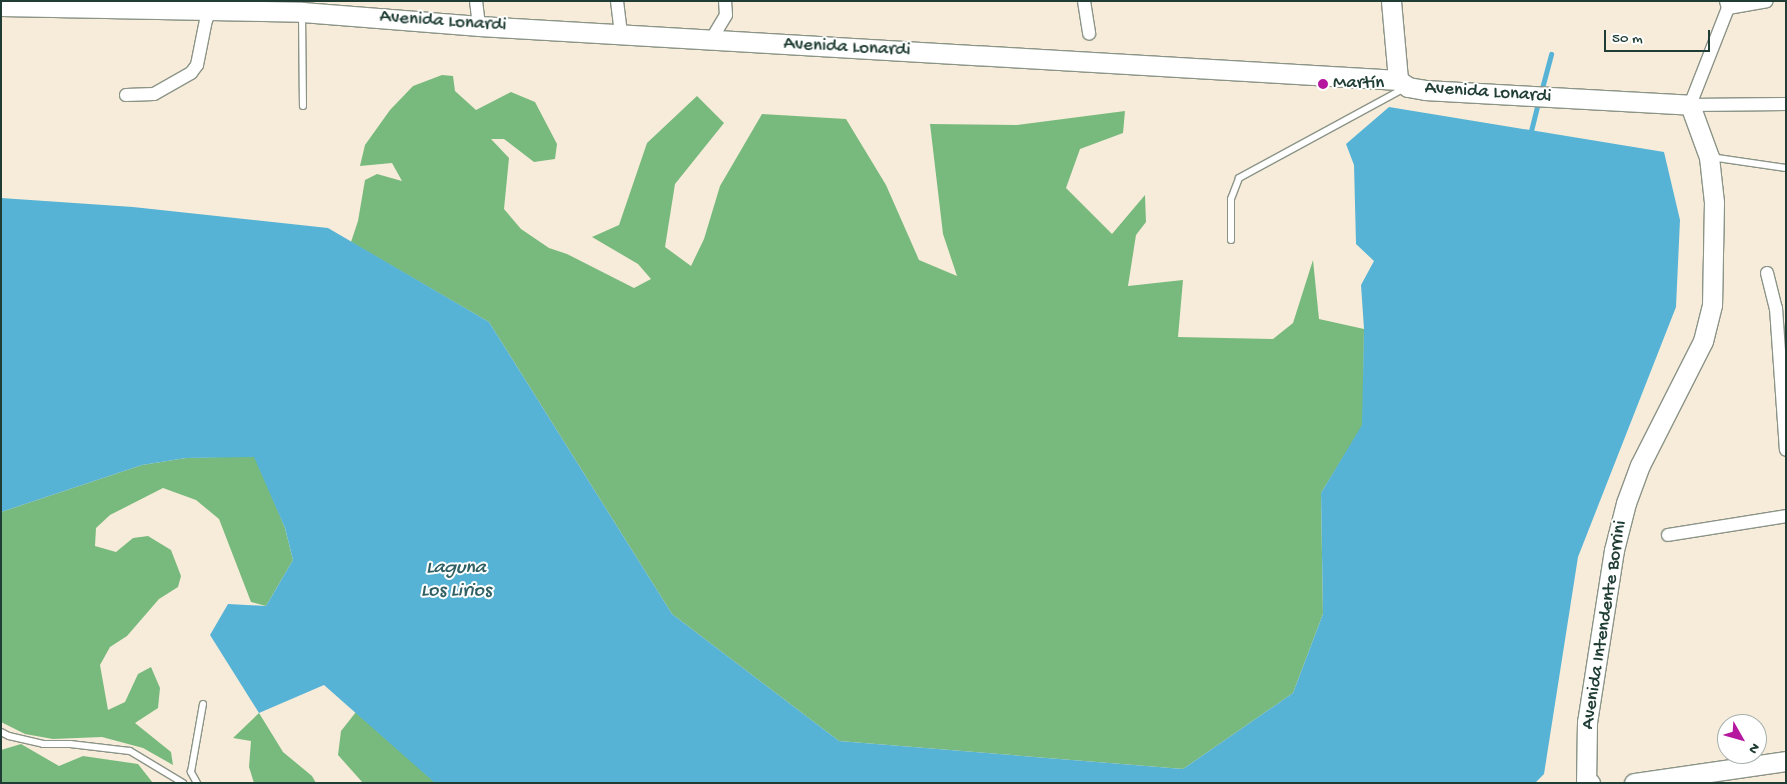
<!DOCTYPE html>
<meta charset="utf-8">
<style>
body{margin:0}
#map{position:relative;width:1787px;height:784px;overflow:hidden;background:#f7ecda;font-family:"Gochi Hand",sans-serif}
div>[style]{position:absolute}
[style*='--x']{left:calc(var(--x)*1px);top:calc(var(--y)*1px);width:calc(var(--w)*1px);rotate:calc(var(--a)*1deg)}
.forest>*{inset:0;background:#78ba7d}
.water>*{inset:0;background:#57b3d5}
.stream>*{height:4.5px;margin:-2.25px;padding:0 2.25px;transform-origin:2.25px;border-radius:2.25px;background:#57b3d5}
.roads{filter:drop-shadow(1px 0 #8b9487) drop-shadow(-1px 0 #8b9487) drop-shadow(0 1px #8b9487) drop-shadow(0 -1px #8b9487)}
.lane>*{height:6px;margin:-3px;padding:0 3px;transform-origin:3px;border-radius:3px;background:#fff}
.street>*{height:12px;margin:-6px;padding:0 6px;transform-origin:6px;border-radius:6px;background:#fff}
.secondary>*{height:19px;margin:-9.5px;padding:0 9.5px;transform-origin:9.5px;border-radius:9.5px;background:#fff}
.dots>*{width:14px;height:14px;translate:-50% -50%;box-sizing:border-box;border:2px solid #fff;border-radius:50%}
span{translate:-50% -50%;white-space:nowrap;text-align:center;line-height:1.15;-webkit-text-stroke:4px #fff;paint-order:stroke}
.street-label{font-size:19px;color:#1f3d34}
.poi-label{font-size:19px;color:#1f3d34}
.left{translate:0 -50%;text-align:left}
.water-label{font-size:20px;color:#306064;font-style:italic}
.frame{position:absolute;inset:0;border:2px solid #1f3d34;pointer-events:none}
.north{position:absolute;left:1717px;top:714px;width:50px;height:50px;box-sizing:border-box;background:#fff;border:1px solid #a5b1ae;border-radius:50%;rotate:128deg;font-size:14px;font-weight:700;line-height:20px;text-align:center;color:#1f3d34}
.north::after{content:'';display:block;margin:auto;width:18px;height:22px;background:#b5179e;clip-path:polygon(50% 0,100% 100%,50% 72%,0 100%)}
.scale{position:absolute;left:1604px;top:30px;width:106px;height:22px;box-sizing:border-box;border:2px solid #1f3d34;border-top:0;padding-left:6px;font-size:15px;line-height:18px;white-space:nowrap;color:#1f3d34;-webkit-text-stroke:4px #fff;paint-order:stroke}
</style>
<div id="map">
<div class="forest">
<i style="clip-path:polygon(442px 75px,453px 76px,455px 91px,476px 110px,511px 92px,535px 102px,557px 144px,555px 159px,534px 162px,504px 139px,491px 139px,509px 158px,504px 209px,521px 229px,549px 248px,567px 254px,634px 288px,651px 279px,638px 264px,592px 237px,619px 225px,647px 143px,697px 96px,724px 123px,675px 184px,665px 247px,691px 266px,704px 239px,720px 186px,762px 114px,846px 119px,886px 185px,919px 260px,957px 276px,943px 234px,930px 124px,1017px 125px,1125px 111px,1123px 133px,1080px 149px,1066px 188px,1112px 234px,1145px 195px,1146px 222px,1136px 235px,1128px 286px,1183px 280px,1178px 337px,1273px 339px,1293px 323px,1313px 260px,1319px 319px,1364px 329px,1363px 425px,1321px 493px,1323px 614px,1293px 693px,1183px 769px,839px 741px,672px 614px,489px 322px,351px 242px,358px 221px,365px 180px,377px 174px,402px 181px,392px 163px,360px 166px,365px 145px,390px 110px,413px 86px)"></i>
<i style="clip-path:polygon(255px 456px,285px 528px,293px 560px,266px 606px,251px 602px,219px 519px,196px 500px,163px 488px,110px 515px,96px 528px,95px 546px,116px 552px,133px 538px,148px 536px,171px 550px,181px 576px,178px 587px,159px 599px,127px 636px,110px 647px,100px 665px,108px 710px,125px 702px,138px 674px,151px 667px,160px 688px,158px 708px,135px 723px,171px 752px,173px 765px,143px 748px,102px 737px,53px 739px,25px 734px,1px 722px,1px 512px,142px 465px,186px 458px)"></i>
<i style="clip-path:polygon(356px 712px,431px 777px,435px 783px,363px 783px,338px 755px,341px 731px)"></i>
<i style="clip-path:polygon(259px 713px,283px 752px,312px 776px,316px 783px,254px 783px,249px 767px,251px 741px,233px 738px)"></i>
<i style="clip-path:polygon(21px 744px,59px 766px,83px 756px,138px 764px,153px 783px,1px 783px,1px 750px)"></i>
</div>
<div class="water">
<i style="clip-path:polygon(1389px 107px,1664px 152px,1680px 220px,1676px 307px,1578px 557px,1544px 774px,1535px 783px,435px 783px,324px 685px,259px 713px,210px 635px,228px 604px,266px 606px,293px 560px,285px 528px,254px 457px,186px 458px,142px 465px,1px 512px,1px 198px,133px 207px,328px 228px,489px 322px,672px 614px,839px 741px,1183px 769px,1293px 693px,1323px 614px,1321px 493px,1362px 425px,1364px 329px,1361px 285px,1374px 261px,1356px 244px,1354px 165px,1346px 144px)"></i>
</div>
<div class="stream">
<i style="--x:1541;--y:92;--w:39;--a:-75"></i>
<i style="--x:1531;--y:131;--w:30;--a:-76"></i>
</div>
<div class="roads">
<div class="lane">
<i style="--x:302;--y:13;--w:93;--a:89.4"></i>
<i style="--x:1710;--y:157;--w:77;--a:8.2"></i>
<i style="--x:1231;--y:240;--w:41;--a:-90"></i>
<i style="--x:1231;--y:199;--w:22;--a:-69"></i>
<i style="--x:1239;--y:178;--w:189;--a:-28.5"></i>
<i style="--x:1;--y:732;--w:9;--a:27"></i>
<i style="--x:9;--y:736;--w:35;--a:13"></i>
<i style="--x:43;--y:744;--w:27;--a:0"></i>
<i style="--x:70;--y:744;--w:60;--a:6.7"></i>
<i style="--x:130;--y:751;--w:62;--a:31.1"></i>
<i style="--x:197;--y:783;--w:13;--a:-119"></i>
<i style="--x:191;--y:772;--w:69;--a:-80"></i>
</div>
<div class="street">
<i style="--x:476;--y:1;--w:25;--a:83"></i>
<i style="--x:617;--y:1;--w:32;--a:83"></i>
<i style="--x:1084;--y:1;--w:33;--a:81"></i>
<i style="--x:1726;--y:1;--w:7;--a:74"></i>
<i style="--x:1728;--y:8;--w:104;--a:111.4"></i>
<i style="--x:1690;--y:105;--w:96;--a:-0.6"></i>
<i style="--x:1728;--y:8;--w:39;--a:-10"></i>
<i style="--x:711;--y:40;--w:29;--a:-59"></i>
<i style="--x:726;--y:15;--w:14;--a:-94"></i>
<i style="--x:126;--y:95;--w:28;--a:-2"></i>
<i style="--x:154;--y:94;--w:43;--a:-29.6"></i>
<i style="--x:191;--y:73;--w:10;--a:-53"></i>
<i style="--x:197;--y:65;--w:46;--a:-78.7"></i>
<i style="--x:206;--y:20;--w:13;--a:-61"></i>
<i style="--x:1767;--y:273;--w:36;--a:76"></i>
<i style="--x:1776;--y:308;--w:142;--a:86"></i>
<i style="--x:1668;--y:535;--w:120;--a:-9.1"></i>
</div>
<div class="secondary">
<i style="--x:1391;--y:1;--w:79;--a:84.9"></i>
<i style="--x:1;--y:6;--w:301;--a:1.1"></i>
<i style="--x:302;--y:12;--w:178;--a:4.5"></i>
<i style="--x:479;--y:26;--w:921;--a:3.36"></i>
<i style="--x:1398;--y:80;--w:12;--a:35"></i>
<i style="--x:1408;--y:87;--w:17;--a:10"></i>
<i style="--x:1425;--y:90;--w:265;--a:3.2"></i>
<i style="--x:1690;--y:105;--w:55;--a:69.9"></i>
<i style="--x:1709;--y:157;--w:45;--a:83.7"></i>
<i style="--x:1714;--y:202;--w:103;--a:91.1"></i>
<i style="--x:1712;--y:305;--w:37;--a:104"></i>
<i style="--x:1703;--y:341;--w:139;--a:116.9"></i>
<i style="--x:1640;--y:465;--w:40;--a:110.2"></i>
<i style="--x:1626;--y:503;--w:49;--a:104.3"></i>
<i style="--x:1614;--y:550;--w:174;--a:98.9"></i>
<i style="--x:1587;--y:722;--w:61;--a:90.9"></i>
<i style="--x:1586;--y:783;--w:4;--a:0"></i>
<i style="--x:1634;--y:783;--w:154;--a:-8.2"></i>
</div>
</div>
<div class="dots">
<i style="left:1323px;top:84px;background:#b5179e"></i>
</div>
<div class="street-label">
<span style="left:443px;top:22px;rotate:4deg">Avenida Lonardi</span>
<span style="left:847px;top:48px;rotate:3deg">Avenida Lonardi</span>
<span style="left:1488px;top:93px;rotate:4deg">Avenida Lonardi</span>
<span style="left:1605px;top:625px;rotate:-81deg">Avenida Intendente Borrini</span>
</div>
<div class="poi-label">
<span class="left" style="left:1333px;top:84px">Martín</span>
</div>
<div class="water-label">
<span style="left:456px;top:580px">Laguna<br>Los Lirios</span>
</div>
<div class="frame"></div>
<div class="north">N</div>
<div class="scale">50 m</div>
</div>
